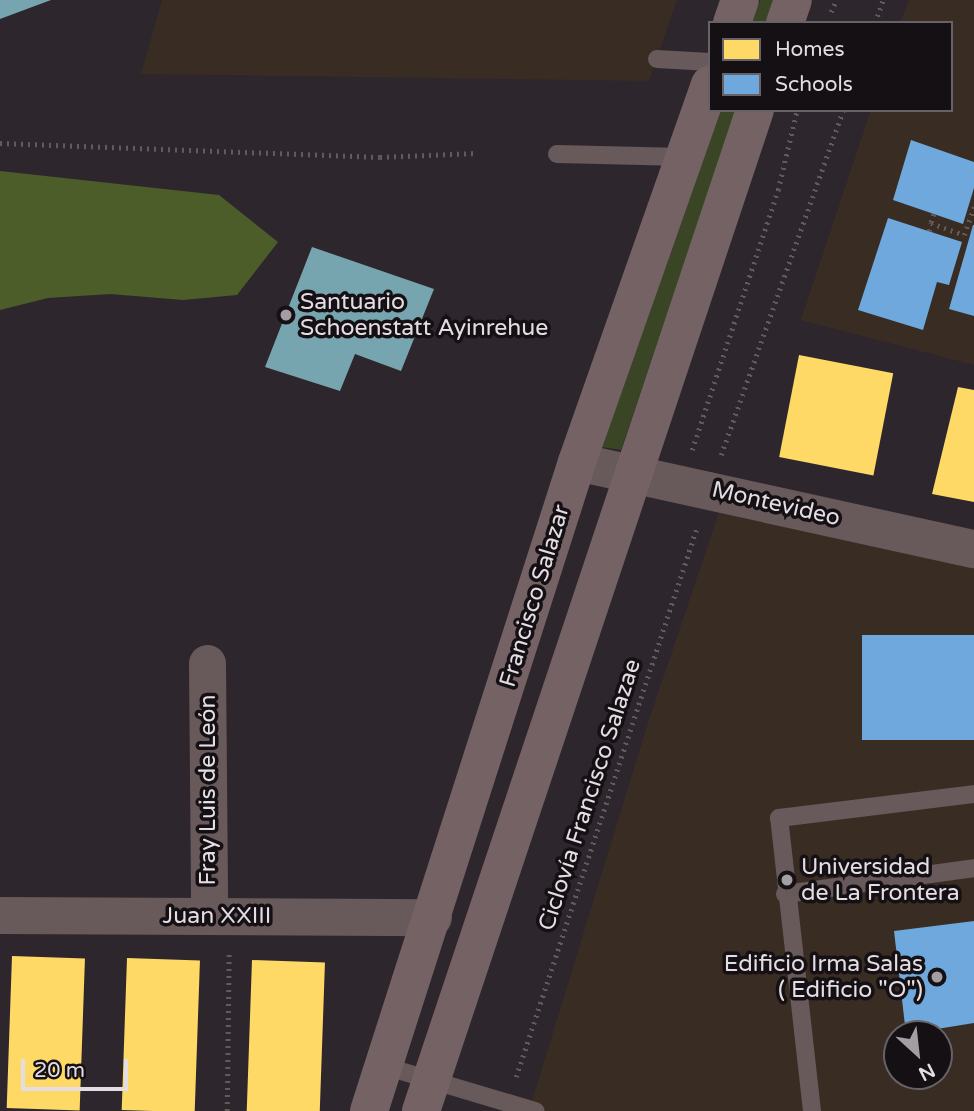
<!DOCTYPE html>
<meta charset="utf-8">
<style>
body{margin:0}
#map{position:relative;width:974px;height:1111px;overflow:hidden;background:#2d272d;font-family:"Varela Round",sans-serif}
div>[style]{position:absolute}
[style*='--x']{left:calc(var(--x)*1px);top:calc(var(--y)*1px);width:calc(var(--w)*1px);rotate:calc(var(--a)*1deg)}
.education>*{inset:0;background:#392c22}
.green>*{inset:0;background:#3a4525}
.forest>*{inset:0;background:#4c5d2a}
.homes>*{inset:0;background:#ffd966;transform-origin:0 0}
.schools>*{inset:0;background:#6fa8dc;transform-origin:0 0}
.public>*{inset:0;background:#76a5af}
.path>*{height:4.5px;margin-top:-2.25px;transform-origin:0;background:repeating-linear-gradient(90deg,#645a5c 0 2px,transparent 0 7px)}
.service>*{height:18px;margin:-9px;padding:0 9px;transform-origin:9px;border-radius:9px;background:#68595a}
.minor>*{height:37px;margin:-18.5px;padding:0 18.5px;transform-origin:18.5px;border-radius:18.5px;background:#68595a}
.tertiary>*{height:38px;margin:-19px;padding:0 19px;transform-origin:19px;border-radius:19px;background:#68595a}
.primary>*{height:38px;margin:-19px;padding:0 19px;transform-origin:19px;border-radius:19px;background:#746264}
.dots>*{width:19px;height:19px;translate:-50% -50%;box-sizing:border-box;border:4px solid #141014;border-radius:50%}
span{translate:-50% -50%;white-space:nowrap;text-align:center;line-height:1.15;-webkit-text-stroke:7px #141014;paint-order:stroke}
.poi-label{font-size:23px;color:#e4dde3}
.left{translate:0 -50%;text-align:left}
.right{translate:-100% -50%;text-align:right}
.street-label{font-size:23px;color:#e4dde3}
.legend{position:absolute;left:708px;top:21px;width:245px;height:91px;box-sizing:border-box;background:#141014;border:2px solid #676267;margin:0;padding:9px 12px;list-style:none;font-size:21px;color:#e4dde3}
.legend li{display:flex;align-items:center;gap:14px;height:35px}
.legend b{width:35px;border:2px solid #676267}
.north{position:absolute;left:883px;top:1020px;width:70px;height:70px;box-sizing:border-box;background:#141014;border:2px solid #676267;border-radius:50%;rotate:153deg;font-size:19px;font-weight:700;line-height:28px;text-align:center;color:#e4dde3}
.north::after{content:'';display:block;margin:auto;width:24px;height:32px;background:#a49da3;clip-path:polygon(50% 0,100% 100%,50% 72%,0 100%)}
.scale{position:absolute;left:21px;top:1059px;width:107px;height:32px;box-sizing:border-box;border:4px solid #e4dde3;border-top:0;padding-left:9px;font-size:21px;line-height:24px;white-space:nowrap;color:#e4dde3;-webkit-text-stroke:5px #141014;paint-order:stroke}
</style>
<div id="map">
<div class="education">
<i style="clip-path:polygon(162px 0,677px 0,649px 81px,141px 74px)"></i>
<i style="clip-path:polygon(909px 0,974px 0,974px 365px,801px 320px,871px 110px,951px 110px,951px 23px,900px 23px)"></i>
<i style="clip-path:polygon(evenodd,719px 512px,974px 564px,974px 1111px,529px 1111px,647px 726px,719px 512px,897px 1034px,939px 1034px,939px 1076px,897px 1076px,897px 1034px)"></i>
</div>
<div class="green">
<i style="clip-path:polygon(760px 0,773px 0,765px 23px,752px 23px)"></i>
<i style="clip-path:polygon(721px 110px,736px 110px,621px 450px,602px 447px)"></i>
</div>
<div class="forest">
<i style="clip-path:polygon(0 171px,219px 195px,278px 242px,237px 295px,183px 300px,110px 294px,48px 298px,0 310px)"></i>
</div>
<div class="homes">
<i style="left:799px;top:355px;width:96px;height:104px;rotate:11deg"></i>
<i style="clip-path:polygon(958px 387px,974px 390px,974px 502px,932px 494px)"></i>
<i style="left:12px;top:956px;width:73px;height:152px;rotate:2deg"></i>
<i style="left:127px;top:958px;width:73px;height:152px;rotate:2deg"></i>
<i style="left:252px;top:960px;width:73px;height:151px;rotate:2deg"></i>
</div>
<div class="schools">
<i style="clip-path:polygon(911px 140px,974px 162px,974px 188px,963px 224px,893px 200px)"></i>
<i style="clip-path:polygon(888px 218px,962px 242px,949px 285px,937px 282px,923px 330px,858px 310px)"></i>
<i style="clip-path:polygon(973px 225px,974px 225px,974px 316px,949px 309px)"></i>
<i style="left:974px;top:635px;width:105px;height:112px;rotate:90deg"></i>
<i style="clip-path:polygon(974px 921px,974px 1023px,906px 1034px,894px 931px)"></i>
</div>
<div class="public">
<i style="clip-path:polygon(0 0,51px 0,0 19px)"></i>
<i style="clip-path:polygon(312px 247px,434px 289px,401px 371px,355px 354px,340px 391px,265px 367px)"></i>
</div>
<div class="path">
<i style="--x:831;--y:12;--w:13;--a:-67"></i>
<i style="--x:875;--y:23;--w:24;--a:-71"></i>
<i style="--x:0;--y:143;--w:380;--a:2.1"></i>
<i style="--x:380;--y:157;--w:97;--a:-2.4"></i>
<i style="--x:934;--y:214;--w:9;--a:108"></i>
<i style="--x:931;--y:223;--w:35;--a:20"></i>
<i style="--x:964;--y:235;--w:30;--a:-70"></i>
<i style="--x:929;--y:231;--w:8;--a:-76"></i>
<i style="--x:692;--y:450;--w:274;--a:-71.7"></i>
<i style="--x:778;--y:190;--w:82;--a:-76.6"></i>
<i style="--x:721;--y:455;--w:366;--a:-70.5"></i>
<i style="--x:516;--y:1077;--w:579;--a:-71.78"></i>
<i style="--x:227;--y:1111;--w:159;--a:-89.3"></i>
</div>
<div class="service">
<i style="--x:657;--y:59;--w:53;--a:3.2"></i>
<i style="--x:557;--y:154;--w:127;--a:1.4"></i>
<i style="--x:785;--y:894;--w:191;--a:-7.8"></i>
<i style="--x:384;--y:1066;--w:158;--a:16.6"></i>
<i style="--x:812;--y:1111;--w:295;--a:-96.4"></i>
<i style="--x:779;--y:818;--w:196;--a:-7"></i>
</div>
<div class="minor">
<i style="--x:207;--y:663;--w:253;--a:89.5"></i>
<i style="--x:0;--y:915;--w:433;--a:0.3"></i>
</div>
<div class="tertiary">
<i style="--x:577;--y:462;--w:406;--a:12.4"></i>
</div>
<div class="primary">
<i style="--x:732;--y:23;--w:24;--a:-71"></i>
<i style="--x:785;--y:23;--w:24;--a:-71"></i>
<i style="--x:369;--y:1111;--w:682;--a:-72.23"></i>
<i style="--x:577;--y:462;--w:400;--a:-70.6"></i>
<i style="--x:421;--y:1111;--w:1055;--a:-71.55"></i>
</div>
<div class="dots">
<i style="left:286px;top:315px;background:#a49da3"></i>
<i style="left:787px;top:880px;background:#a49da3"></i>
<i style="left:937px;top:977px;background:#a49da3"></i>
</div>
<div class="poi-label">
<span class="left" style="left:300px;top:315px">Santuario<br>Schoenstatt Ayinrehue</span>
<span class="left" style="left:801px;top:880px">Universidad<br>de La Frontera</span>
<span class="right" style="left:923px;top:977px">Edificio Irma Salas<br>( Edificio "O")</span>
</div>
<div class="street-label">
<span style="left:776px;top:504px;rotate:13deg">Montevideo</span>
<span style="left:535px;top:596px;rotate:-73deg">Francisco Salazar</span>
<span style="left:208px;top:790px;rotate:-90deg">Fray Luis de León</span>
<span style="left:590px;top:795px;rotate:-72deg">Ciclovía Francisco Salazae</span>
<span style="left:217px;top:916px">Juan XXIII</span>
</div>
<ul class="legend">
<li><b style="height:19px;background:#ffd966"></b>Homes</li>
<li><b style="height:19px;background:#6fa8dc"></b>Schools</li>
</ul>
<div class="north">N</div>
<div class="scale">20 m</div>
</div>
